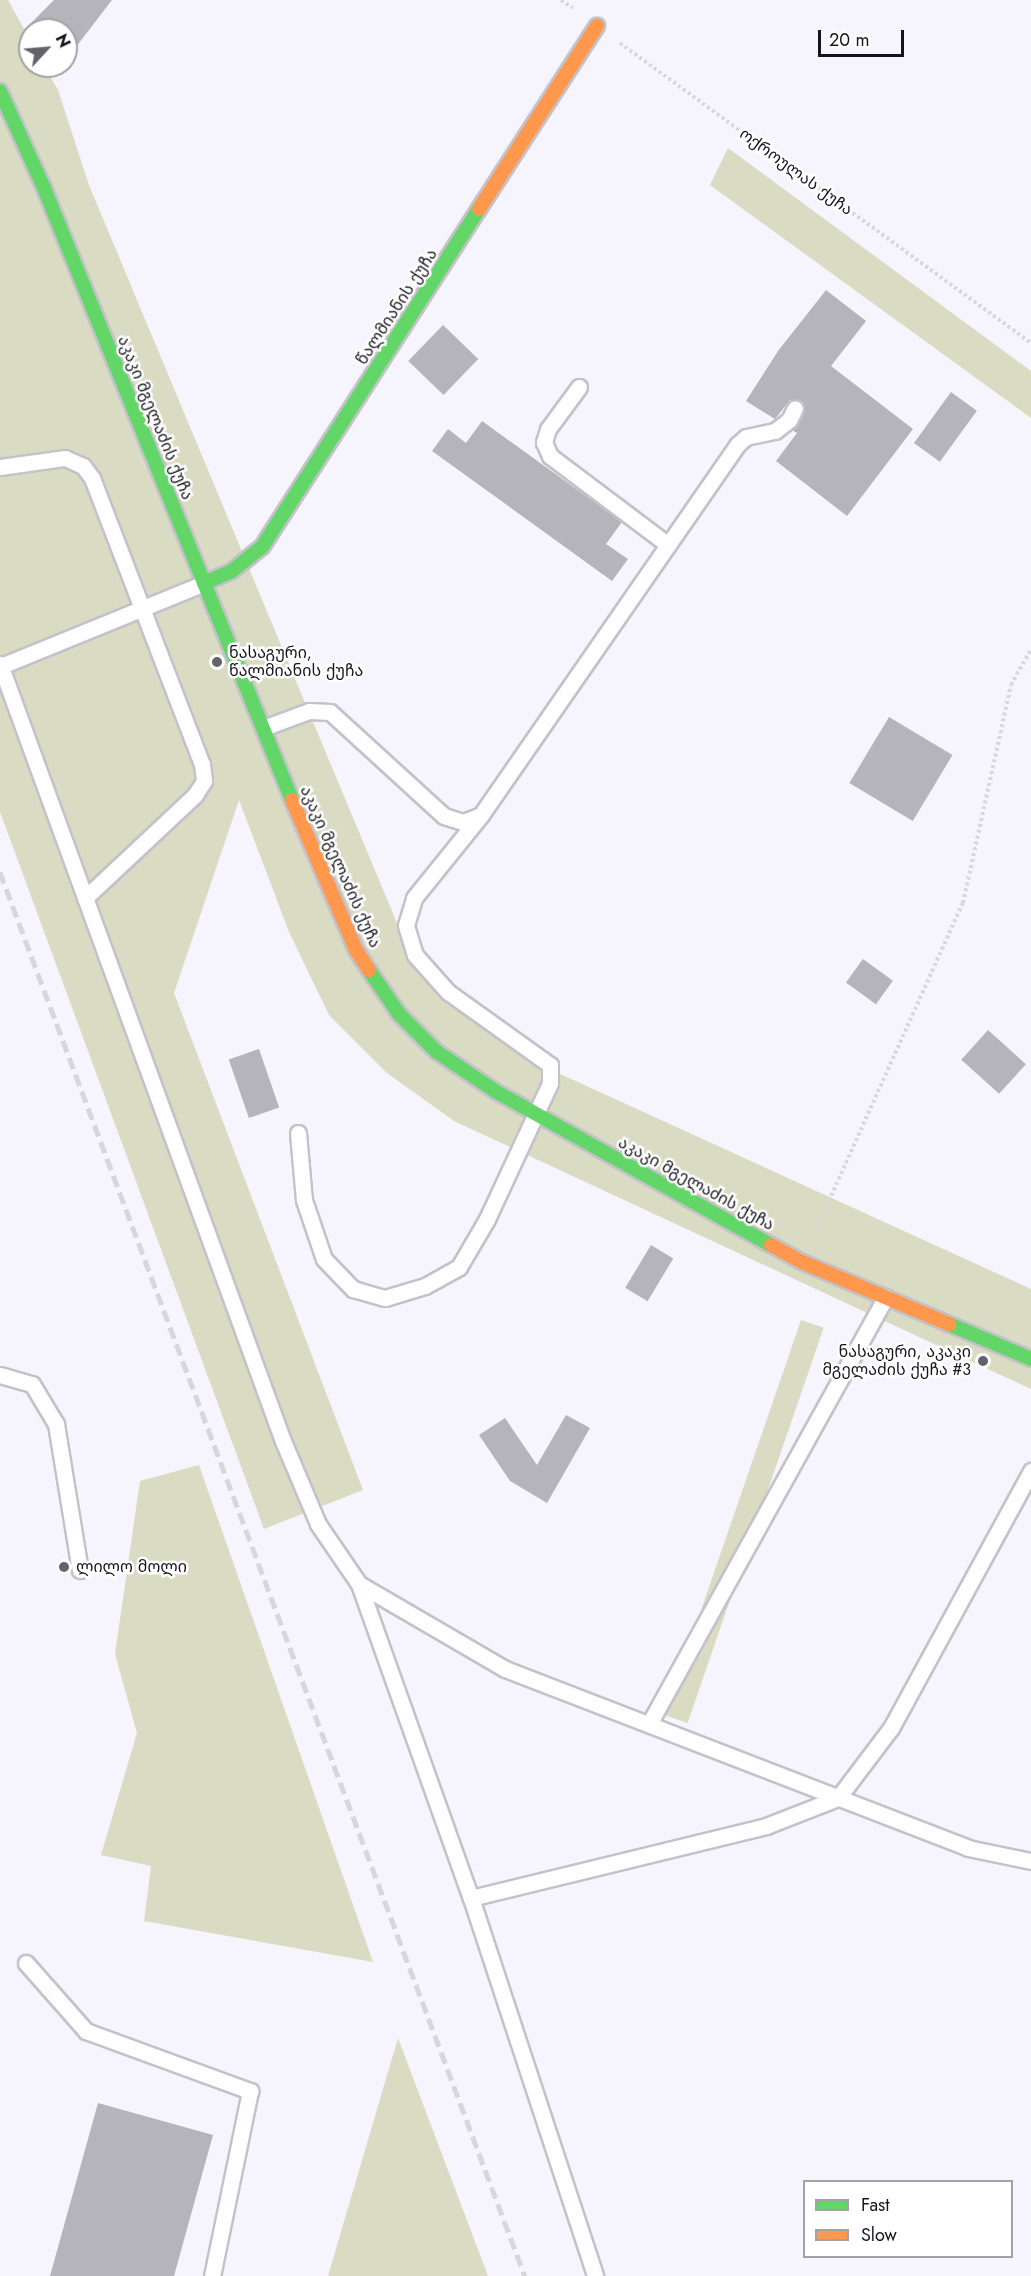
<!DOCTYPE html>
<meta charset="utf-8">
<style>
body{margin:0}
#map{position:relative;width:1031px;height:2276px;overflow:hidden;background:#f6f4fc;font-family:Jost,"Noto Sans Georgian",sans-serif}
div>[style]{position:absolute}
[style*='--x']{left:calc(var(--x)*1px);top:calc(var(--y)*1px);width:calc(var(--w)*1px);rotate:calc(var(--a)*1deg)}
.green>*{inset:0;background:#d9dbc3;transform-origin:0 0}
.building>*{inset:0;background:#b6b4bb;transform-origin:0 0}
.path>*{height:4px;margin-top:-2px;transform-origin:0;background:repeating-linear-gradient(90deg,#d8d7da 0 3px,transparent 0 6px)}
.roads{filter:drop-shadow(2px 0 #c4c2c9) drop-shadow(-2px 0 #c4c2c9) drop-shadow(0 2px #c4c2c9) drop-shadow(0 -2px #c4c2c9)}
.lane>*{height:15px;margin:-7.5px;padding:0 7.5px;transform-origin:7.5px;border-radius:7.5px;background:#fefdff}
.fast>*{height:14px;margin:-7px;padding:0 7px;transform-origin:7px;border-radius:7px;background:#63d668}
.slow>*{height:14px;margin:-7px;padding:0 7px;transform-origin:7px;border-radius:7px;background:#ff974d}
.rail>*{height:4.5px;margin-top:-2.25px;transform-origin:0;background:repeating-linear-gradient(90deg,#d7d6d8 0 12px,transparent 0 18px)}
.dots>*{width:16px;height:16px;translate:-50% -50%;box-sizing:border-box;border:3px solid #fff;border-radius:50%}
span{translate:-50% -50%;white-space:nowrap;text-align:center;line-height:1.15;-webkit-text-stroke:5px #fff;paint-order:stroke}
.street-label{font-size:16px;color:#17151c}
.poi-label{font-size:16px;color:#17151c}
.left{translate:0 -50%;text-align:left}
.right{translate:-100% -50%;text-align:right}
.legend{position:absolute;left:803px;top:2180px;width:210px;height:78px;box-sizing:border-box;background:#fff;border:2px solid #a2a1a4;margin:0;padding:8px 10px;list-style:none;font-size:18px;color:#17151c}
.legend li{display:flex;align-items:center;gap:12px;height:30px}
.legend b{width:30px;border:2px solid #a2a1a4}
.north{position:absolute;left:18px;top:18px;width:60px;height:60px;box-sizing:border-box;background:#fff;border:2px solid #a2a1a4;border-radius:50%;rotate:64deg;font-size:16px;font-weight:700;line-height:24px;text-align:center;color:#17151c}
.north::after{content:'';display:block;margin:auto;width:21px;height:27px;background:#65636a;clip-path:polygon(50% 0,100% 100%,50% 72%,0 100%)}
.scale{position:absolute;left:818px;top:30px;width:86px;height:27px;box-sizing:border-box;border:3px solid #17151c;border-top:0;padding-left:8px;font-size:18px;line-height:21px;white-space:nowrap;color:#17151c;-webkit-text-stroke:4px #fff;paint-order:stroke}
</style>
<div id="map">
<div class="green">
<i style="clip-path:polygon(0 0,8px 0,30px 40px,30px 66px,44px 66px,58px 90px,89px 185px,412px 959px,454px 1001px,558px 1073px,1031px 1289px,1031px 1389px,454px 1121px,387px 1073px,329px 1015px,289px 932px,239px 800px,174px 993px,363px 1490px,264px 1529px,0 812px)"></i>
<i style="clip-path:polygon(728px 148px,1031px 371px,1031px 418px,710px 185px)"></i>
<i style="left:801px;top:1320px;width:24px;height:418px;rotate:19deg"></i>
<i style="clip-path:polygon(199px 1465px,373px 1962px,144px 1921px,151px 1866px,101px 1855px,137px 1733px,115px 1654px,140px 1481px)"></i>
<i style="clip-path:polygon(398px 2038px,488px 2276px,328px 2276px)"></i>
</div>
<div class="building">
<i style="clip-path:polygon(54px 0,112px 0,66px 60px,66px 30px,24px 30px)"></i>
<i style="clip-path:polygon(826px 290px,866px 321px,831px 366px,913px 429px,847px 516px,776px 461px,797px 433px,792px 430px,804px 412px,803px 402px,790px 400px,775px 419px,746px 401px,778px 351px)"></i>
<i style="left:443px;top:325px;width:49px;height:50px;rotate:44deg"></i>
<i style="left:951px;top:392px;width:32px;height:63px;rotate:36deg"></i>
<i style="clip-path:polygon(482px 421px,622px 522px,606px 544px,628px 559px,612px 581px,432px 451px,448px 429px,466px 443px)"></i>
<i style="left:889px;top:717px;width:74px;height:77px;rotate:31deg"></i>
<i style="left:863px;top:959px;width:37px;height:29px;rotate:36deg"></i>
<i style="left:988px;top:1030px;width:51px;height:40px;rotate:42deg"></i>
<i style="left:259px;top:1049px;width:62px;height:32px;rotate:71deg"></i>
<i style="left:651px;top:1245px;width:26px;height:50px;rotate:31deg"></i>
<i style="clip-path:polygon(566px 1415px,590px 1428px,547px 1503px,510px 1481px,479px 1435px,505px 1418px,537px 1465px)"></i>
<i style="clip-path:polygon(98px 2103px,213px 2135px,174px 2276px,50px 2276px)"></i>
</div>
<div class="path">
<i style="--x:561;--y:0;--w:14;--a:34"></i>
<i style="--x:620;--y:43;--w:509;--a:36.13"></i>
<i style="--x:814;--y:1234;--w:363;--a:-65.8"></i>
<i style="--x:963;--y:903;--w:223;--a:-77.6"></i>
<i style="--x:1011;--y:685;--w:41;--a:-60.9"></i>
</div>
<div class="roads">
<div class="lane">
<i style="--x:579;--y:387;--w:52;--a:126.4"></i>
<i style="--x:548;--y:429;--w:14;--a:107"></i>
<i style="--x:544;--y:442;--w:15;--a:67"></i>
<i style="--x:550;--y:456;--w:148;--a:37"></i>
<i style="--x:0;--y:467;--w:66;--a:-7.9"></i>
<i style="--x:65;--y:458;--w:20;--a:24"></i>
<i style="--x:83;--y:466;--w:15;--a:53"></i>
<i style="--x:92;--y:478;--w:306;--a:69"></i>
<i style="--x:202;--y:764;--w:17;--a:83"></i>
<i style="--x:204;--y:781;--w:17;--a:123"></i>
<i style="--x:195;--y:795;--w:151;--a:136.9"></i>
<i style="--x:0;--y:664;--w:827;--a:69.99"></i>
<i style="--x:283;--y:1441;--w:90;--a:67.1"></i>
<i style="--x:318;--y:1524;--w:73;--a:55.7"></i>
<i style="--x:359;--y:1584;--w:169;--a:30.2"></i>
<i style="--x:505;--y:1669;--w:496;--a:21.1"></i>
<i style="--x:968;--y:1848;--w:64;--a:11.7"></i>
<i style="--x:1;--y:666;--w:219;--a:-22.2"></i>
<i style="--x:263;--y:728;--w:49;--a:-20.3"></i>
<i style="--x:309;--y:711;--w:21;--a:3"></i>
<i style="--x:330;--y:712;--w:154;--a:42.4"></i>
<i style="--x:444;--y:816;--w:20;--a:18"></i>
<i style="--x:463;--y:822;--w:19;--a:-21"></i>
<i style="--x:481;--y:815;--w:450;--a:-55.3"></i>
<i style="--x:737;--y:445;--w:12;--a:-42"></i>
<i style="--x:746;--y:437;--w:30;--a:-12"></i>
<i style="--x:775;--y:431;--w:18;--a:-38"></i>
<i style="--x:789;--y:420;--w:13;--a:-63"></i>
<i style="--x:298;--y:1133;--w:67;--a:84.9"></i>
<i style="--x:304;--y:1200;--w:62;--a:71.3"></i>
<i style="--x:324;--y:1259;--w:42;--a:46"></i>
<i style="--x:353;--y:1289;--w:33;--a:16"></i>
<i style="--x:385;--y:1298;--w:42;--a:-16.7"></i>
<i style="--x:425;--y:1286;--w:39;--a:-29"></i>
<i style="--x:459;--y:1267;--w:56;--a:-59.7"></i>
<i style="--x:487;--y:1219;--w:150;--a:-65.1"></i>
<i style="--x:550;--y:1083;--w:18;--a:-90"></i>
<i style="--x:550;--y:1065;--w:125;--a:-144.4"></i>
<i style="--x:448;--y:992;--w:50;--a:-131.7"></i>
<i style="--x:415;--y:955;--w:31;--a:-107"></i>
<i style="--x:406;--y:925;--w:28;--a:-73"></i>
<i style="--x:414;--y:898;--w:107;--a:-51.1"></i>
<i style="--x:0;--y:1375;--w:33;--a:16"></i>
<i style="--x:32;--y:1384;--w:47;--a:59"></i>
<i style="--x:56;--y:1424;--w:148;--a:80.7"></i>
<i style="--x:359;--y:1584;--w:333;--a:70.4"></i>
<i style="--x:471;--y:1898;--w:398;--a:71.8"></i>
<i style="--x:649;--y:1724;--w:488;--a:-61"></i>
<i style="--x:471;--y:1898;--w:304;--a:-13.7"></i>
<i style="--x:766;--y:1826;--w:77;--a:-21.3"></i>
<i style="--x:838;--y:1798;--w:88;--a:-52.9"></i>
<i style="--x:891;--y:1728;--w:293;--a:-61.4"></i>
<i style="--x:26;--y:1963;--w:91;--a:48.6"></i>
<i style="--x:86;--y:2031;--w:175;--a:20.1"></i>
<i style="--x:250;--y:2091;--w:189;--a:101.6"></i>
</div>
<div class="fast">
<i style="--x:0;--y:91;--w:107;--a:65.6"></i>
<i style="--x:44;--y:188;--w:660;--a:67.94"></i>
<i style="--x:204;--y:583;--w:30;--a:-23"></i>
<i style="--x:232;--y:571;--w:38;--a:-39"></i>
<i style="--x:262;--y:547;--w:402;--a:-57.3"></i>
<i style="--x:369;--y:970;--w:53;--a:55.7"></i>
<i style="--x:399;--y:1014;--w:54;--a:45"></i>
<i style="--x:437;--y:1052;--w:70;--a:33.9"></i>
<i style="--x:495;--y:1091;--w:316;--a:29.2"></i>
<i style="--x:949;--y:1324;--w:89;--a:23.1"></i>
</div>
<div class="slow">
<i style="--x:479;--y:209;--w:218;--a:-57.2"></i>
<i style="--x:292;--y:800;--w:163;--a:66.9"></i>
<i style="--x:356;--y:950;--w:24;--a:57"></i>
<i style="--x:771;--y:1245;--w:35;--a:29"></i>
<i style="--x:802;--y:1262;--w:160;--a:22.9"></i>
</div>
</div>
<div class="rail">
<i style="--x:0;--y:872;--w:1499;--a:69.5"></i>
</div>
<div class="dots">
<i style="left:217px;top:662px;background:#65636a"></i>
<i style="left:983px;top:1361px;background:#65636a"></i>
<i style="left:64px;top:1567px;background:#65636a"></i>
</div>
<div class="street-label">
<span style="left:796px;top:172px;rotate:36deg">ოქროულას ქუჩა</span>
<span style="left:397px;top:307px;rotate:-57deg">წალმიანის ქუჩა</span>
<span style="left:155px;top:418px;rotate:68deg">აკაკი მგელაძის ქუჩა</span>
<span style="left:340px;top:867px;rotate:66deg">აკაკი მგელაძის ქუჩა</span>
<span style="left:696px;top:1184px;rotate:29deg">აკაკი მგელაძის ქუჩა</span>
</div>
<div class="poi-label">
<span class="left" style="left:229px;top:662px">ნასაგური,<br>წალმიანის ქუჩა</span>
<span class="right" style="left:971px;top:1361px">ნასაგური, აკაკი<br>მგელაძის ქუჩა #3</span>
<span class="left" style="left:76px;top:1567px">ლილო მოლი</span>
</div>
<ul class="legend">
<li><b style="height:8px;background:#63d668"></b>Fast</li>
<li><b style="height:8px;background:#ff974d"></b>Slow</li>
</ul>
<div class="north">N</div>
<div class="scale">20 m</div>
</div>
